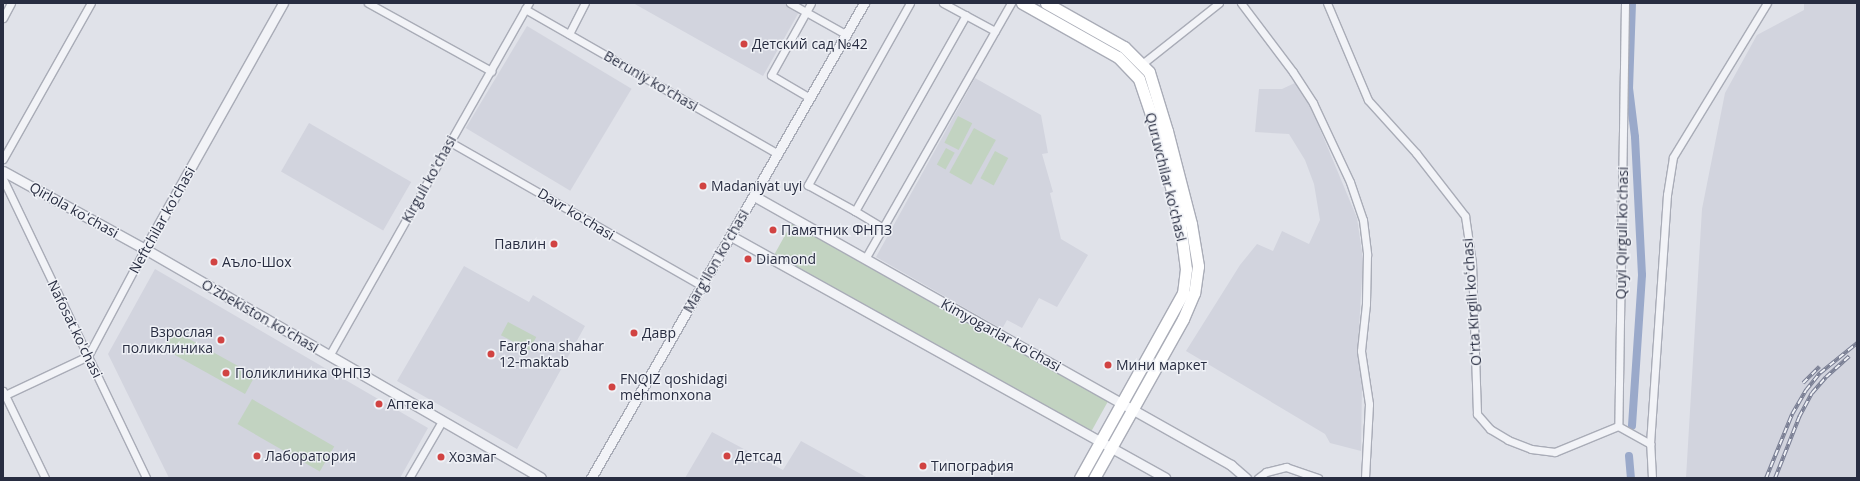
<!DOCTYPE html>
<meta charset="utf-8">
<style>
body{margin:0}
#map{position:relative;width:1860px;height:481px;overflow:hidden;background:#e0e2e9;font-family:"Open Sans",sans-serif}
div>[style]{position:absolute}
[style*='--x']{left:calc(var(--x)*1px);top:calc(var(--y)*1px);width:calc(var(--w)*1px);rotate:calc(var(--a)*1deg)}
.built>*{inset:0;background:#d2d4de;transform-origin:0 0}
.green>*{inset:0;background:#c2d3c1;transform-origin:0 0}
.canal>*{height:8px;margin:-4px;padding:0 4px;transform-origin:4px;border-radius:4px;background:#9aa9ca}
.roads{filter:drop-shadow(1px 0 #a9acb7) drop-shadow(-1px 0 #a9acb7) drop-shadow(0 1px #a9acb7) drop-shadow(0 -1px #a9acb7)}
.minor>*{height:7px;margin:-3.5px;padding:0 3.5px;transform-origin:3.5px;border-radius:3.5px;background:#f2f3f7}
.tertiary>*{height:9px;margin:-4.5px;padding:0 4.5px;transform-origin:4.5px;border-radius:4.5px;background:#f2f3f7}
.primary>*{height:11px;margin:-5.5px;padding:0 5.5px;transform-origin:5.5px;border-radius:5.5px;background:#fff}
.rail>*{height:3.5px;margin-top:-1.75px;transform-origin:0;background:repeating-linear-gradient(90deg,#eff1f6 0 6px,#797e93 0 12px);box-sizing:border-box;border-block:1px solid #797e93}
.dots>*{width:11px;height:11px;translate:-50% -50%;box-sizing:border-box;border:2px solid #eff1f6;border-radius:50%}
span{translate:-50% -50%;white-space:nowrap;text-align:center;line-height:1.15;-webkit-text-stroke:3px #eff1f6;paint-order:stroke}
.poi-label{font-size:14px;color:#282d41}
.left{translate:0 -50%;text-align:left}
.right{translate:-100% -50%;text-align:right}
.street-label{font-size:14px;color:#282d41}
.frame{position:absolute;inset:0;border:4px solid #282d41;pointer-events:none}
</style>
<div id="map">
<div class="built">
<i style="clip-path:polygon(633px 3px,783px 3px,799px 12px,763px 76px)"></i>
<i style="clip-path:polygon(1804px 3px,1857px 3px,1857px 478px,1686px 478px,1702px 209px,1725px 93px,1757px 35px,1804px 10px)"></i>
<i style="left:527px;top:26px;width:122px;height:119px;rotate:31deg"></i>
<i style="clip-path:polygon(975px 78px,1041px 115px,1048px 153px,1042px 154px,1053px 192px,1050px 193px,1061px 239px,1088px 255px,1057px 307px,1039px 298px,1022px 328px,1007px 320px,1002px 329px,876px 257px)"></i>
<i style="clip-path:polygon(1297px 82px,1312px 110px,1357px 218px,1363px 259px,1358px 346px,1362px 384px,1361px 451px,1330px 443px,1325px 434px,1186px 351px,1240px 265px,1257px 244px,1273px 251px,1282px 231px,1309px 244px,1320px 220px,1314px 184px,1305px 160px,1289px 134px,1255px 132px,1259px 89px,1282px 89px)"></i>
<i style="left:309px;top:123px;width:118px;height:56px;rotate:30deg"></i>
<i style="clip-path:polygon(464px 266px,529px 302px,533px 295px,585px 326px,517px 449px,397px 381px)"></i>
<i style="clip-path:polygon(155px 269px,428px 428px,400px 478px,169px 478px,108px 354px)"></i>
<i style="clip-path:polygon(712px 432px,783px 470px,801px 441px,868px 478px,685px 478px)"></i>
</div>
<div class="green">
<i style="left:958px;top:116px;width:16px;height:30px;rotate:27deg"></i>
<i style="left:974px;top:128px;width:25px;height:51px;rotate:29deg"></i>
<i style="left:946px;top:148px;width:10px;height:19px;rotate:29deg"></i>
<i style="left:995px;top:151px;width:15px;height:31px;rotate:28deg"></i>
<i style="left:794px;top:219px;width:363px;height:46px;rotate:29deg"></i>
<i style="left:508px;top:322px;width:32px;height:15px;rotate:28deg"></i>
<i style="left:173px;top:330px;width:94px;height:21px;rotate:29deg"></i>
<i style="left:252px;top:399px;width:95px;height:29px;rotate:30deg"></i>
</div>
<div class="canal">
<i style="--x:1632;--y:3;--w:85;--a:92"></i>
<i style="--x:1629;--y:88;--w:49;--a:83"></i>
<i style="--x:1635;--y:137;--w:138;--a:87.1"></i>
<i style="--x:1642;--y:275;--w:151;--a:93.8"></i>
<i style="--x:1629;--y:456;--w:22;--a:85"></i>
</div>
<div class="roads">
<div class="minor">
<i style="--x:368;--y:3;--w:141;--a:28.9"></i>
<i style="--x:790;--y:3;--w:65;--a:29.3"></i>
<i style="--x:910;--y:3;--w:209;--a:119.3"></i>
<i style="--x:808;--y:185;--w:54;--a:29"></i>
<i style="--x:855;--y:211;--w:225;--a:-60.5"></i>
<i style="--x:943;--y:3;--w:59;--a:28.3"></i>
<i style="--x:1241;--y:3;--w:86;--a:53"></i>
<i style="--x:1293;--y:72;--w:37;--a:57"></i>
<i style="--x:1313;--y:103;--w:87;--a:64.9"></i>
<i style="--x:1350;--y:182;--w:40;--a:71.1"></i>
<i style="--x:1363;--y:220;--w:35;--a:83"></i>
<i style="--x:1367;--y:255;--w:49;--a:91.2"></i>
<i style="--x:1366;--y:304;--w:47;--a:96.1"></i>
<i style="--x:1361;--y:351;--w:54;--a:81.4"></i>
<i style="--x:1369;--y:404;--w:74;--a:93.1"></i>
<i style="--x:1327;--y:3;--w:105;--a:67.1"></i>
<i style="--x:1368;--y:100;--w:72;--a:47.8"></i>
<i style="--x:1416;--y:153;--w:80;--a:52.1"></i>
<i style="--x:1465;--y:216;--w:48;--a:81.5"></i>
<i style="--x:1472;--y:263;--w:151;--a:88.1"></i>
<i style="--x:1477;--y:414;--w:20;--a:49"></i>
<i style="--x:1490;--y:429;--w:21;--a:31"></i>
<i style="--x:1508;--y:440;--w:25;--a:21"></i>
<i style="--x:1531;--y:449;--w:24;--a:7"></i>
<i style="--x:1555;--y:452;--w:68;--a:-22.4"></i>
<i style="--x:1625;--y:3;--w:423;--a:90.9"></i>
<i style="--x:1618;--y:426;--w:37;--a:29"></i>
<i style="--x:525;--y:9;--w:292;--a:29.8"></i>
<i style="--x:3;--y:18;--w:17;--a:-62"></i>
<i style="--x:569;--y:34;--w:35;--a:-63"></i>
<i style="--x:1142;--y:64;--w:98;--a:-38.4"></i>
<i style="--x:810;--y:98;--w:45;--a:-149.5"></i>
<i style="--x:771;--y:75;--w:82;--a:-60.9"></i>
<i style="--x:450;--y:142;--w:289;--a:29.7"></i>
<i style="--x:3;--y:159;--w:179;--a:-60.6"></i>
<i style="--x:3;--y:179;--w:331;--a:64.4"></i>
<i style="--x:855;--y:211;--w:33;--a:31"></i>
<i style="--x:865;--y:259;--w:295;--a:-60.3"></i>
<i style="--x:329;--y:356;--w:406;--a:-60.5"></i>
<i style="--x:3;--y:391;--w:97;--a:64.2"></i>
<i style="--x:3;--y:396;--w:94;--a:-25.2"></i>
<i style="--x:88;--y:356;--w:121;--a:-62"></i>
<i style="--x:409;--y:478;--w:66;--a:-59.9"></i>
<i style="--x:1258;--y:478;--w:10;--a:-37"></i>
<i style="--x:1266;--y:472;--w:21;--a:-14"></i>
<i style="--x:1286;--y:467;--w:34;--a:19"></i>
<i style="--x:1652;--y:478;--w:34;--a:-93"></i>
<i style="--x:1650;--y:444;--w:250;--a:-86.1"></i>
<i style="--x:1667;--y:195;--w:38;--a:-81"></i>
<i style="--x:1673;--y:157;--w:180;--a:-58.6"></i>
</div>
<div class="tertiary">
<i style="--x:3;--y:171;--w:162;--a:28.8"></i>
<i style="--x:145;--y:249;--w:457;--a:30"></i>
<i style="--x:754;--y:196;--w:548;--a:29.42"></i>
<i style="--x:1231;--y:465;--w:20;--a:41"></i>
<i style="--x:731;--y:236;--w:497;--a:29.1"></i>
<i style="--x:145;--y:249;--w:282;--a:-60.7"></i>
<i style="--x:591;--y:478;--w:548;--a:-60.11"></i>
</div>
<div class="primary">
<i style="--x:1022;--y:3;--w:110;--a:29.4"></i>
<i style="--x:1118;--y:57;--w:30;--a:46"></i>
<i style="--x:1139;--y:79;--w:59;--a:71.3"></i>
<i style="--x:1158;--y:135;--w:91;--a:76"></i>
<i style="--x:1180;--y:223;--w:46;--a:82.6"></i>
<i style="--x:1186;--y:269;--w:24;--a:97"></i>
<i style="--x:1183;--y:293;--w:212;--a:119.1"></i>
<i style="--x:1046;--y:3;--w:90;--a:29.4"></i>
<i style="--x:1124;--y:47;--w:35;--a:45"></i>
<i style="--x:1149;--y:72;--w:62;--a:73"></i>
<i style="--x:1167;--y:131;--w:96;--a:75.5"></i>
<i style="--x:1191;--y:224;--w:43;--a:80.5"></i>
<i style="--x:1198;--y:266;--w:27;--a:98"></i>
<i style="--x:1194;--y:293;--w:28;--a:113"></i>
<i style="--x:1183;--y:319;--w:182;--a:119.2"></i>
</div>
</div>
<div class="rail">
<i style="--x:1803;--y:383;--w:23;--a:-45"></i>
<i style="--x:1766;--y:478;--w:69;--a:-67.9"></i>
<i style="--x:1792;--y:414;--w:28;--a:-60"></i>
<i style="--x:1806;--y:390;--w:22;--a:-51"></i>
<i style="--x:1820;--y:373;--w:48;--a:-39"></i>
<i style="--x:1775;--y:478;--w:66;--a:-68.5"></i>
<i style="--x:1799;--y:417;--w:27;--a:-62"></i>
<i style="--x:1812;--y:393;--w:21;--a:-49"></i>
<i style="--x:1826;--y:377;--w:31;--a:-42"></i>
</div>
<div class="dots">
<i style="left:744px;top:44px;background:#d14342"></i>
<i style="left:703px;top:186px;background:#d14342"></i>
<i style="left:773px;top:230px;background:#d14342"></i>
<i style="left:554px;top:244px;background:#d14342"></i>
<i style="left:748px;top:259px;background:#d14342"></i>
<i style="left:214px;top:262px;background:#d14342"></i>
<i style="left:634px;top:333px;background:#d14342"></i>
<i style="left:221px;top:340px;background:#d14342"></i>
<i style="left:491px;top:354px;background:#d14342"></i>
<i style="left:1108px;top:365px;background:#d14342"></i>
<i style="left:226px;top:373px;background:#d14342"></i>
<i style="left:612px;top:387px;background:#d14342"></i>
<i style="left:379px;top:404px;background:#d14342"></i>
<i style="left:257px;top:456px;background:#d14342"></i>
<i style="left:727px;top:456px;background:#d14342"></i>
<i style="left:441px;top:457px;background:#d14342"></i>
<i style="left:923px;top:466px;background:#d14342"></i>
</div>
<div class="poi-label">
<span class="left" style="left:752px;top:44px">Детский сад №42</span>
<span class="left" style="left:711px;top:186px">Madaniyat uyi</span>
<span class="left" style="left:781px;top:230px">Памятник ФНПЗ</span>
<span class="right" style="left:546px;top:244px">Павлин</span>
<span class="left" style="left:756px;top:259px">Diamond</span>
<span class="left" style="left:222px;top:262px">Аъло-Шох</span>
<span class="right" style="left:213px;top:340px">Взрослая<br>поликлиника</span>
<span class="left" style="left:642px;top:333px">Давр</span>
<span class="left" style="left:499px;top:354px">Farg'ona shahar<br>12-maktab</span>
<span class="left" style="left:1116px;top:365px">Мини маркет</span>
<span class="left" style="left:235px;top:373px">Поликлиника ФНПЗ</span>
<span class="left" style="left:620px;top:387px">FNQIZ qoshidagi<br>mehmonxona</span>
<span class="left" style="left:387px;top:404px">Аптека</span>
<span class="left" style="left:265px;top:456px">Лаборатория</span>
<span class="left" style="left:735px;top:456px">Детсад</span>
<span class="left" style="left:449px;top:457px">Хозмаг</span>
<span class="left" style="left:931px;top:466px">Типография</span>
</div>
<div class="street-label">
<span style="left:651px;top:81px;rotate:30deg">Beruniy ko'chasi</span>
<span style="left:1166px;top:177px;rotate:76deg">Quruvchilar ko'chasi</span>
<span style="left:429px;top:179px;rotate:-61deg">Kirguli ko'chasi</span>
<span style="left:74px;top:210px;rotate:29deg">Qirlola koʻchasi</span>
<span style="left:576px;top:214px;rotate:31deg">Davr ko'chasi</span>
<span style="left:162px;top:220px;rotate:-61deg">Neftchilar ko'chasi</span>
<span style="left:1622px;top:233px;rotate:-89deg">Quyi Qirguli koʻchasi</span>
<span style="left:716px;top:261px;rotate:-60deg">Marg'ilon ko'chasi</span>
<span style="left:1472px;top:302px;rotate:-94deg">Oʻrta Kirgili koʻchasi</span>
<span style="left:260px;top:316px;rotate:30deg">O'zbekiston ko'chasi</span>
<span style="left:75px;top:329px;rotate:64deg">Nafosat ko'chasi</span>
<span style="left:1001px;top:335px;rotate:29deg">Kimyogarlar ko'chasi</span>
</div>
<div class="frame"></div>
</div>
